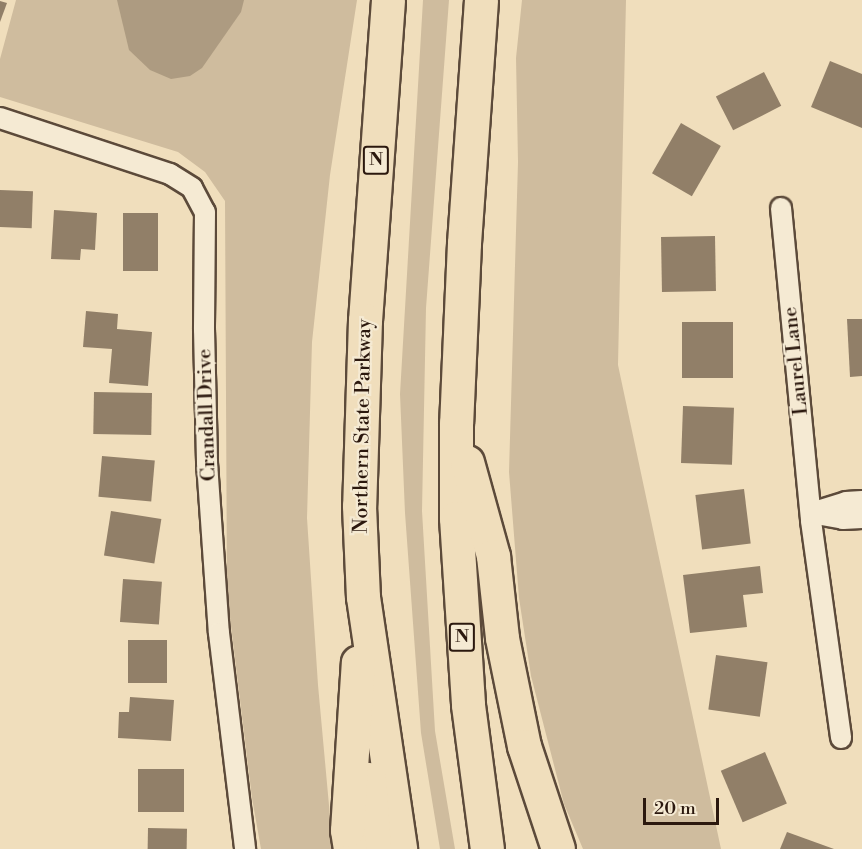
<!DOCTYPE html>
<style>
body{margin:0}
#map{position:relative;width:862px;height:849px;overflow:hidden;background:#f0debc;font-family:"Libre Bodoni",serif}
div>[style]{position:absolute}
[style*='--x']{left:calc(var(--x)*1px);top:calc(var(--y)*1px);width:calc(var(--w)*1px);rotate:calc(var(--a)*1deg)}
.green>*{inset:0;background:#cfbc9e}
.water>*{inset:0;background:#ad9b81}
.building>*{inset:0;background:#917f68;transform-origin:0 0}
.roads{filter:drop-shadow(2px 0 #5c4a3a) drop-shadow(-2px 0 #5c4a3a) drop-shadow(0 2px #5c4a3a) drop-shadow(0 -2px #5c4a3a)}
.street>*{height:20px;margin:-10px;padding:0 10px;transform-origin:10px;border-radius:10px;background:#f5ead3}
.highway>*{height:33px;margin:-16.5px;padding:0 16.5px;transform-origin:16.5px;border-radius:16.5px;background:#f0debc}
span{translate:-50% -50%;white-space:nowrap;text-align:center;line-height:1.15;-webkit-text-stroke:4.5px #f5ead3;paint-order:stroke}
.shield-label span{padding:2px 4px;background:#f5ead3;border:2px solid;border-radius:4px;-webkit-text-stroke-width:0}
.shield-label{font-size:18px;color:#2b180e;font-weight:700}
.street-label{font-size:20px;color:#2b180e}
.scale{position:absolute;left:643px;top:798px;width:76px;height:27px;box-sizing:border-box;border:3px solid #2b180e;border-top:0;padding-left:8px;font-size:18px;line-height:21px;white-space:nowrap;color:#2b180e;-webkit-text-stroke:4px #f5ead3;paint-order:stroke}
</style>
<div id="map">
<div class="green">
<i style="clip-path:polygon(16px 0,357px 0,330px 175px,312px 342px,307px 518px,318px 685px,333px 849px,261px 849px,252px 798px,227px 593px,225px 201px,205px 172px,178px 152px,0 97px,0 59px)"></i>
<i style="clip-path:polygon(423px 0,449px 0,426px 308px,422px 511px,435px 731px,455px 849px,440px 849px,421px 733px,405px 513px,400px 394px)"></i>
<i style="clip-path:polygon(522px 0,626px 0,618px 365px,721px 849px,583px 849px,564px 804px,531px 676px,519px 598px,509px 472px,518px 162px,516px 58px)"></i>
</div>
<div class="water">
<i style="clip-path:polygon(117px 0,244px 0,241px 12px,202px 68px,190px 76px,171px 79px,150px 70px,129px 50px)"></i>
</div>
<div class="building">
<i style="clip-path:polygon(0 1px,7px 3px,0 22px)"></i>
<i style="clip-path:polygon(830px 61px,862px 74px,862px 128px,811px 107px)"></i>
<i style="left:764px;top:72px;width:38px;height:54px;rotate:63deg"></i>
<i style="left:681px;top:123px;width:46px;height:58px;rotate:30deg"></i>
<i style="left:0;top:190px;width:33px;height:37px;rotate:2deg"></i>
<i style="clip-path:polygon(54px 210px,97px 213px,95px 250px,81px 249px,80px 260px,51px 259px)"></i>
<i style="left:123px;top:213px;width:35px;height:58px"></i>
<i style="left:715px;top:236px;width:55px;height:54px;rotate:89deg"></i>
<i style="clip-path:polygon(86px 311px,118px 314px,117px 329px,152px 332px,148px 386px,109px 383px,112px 349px,83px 347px)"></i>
<i style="clip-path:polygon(847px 319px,862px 319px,862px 376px,850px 377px)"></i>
<i style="left:682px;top:322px;width:51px;height:56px"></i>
<i style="left:94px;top:392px;width:58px;height:42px;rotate:1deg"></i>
<i style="left:683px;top:406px;width:51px;height:57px;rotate:2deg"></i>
<i style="left:102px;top:456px;width:53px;height:41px;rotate:5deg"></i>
<i style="left:744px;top:489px;width:55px;height:49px;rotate:83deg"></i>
<i style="left:111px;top:511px;width:51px;height:45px;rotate:9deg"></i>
<i style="clip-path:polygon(760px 566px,763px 593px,743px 595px,747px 627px,690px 633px,683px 575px)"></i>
<i style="left:123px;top:579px;width:39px;height:43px;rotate:4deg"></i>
<i style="left:128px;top:640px;width:39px;height:43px"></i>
<i style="left:716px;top:655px;width:52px;height:55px;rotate:8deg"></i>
<i style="clip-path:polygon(130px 697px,174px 700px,171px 741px,118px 738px,119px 712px,129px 712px)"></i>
<i style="left:765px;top:752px;width:56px;height:48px;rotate:67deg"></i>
<i style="left:138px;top:769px;width:46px;height:43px"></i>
<i style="left:148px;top:828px;width:39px;height:21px;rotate:1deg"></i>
<i style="clip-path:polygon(787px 832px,834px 849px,780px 849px)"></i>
</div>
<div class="roads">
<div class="street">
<i style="--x:0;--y:118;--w:179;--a:18.2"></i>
<i style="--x:170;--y:174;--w:26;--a:32"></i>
<i style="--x:192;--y:188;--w:27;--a:62"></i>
<i style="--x:205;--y:212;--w:117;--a:90.5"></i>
<i style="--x:204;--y:329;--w:134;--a:88.7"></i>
<i style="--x:207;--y:463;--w:170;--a:86"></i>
<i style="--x:219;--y:633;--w:218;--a:83.1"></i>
<i style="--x:781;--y:208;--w:314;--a:84.5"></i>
<i style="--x:811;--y:521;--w:219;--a:82.1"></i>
<i style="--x:811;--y:513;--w:37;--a:-17"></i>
<i style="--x:846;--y:502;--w:16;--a:-4"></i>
<i style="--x:816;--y:514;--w:27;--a:10"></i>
<i style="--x:843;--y:519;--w:19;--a:-3"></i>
</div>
<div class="highway">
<i style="--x:388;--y:0;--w:321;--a:94.1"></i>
<i style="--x:365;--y:320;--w:186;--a:91.8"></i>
<i style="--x:359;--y:506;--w:91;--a:87.5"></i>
<i style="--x:363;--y:597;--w:255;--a:81.6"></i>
<i style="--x:481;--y:0;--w:244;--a:94"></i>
<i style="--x:464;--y:243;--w:180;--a:92.5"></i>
<i style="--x:456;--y:423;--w:95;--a:90"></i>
<i style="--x:456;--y:518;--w:187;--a:86.3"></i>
<i style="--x:468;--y:705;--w:145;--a:82.5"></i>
<i style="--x:467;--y:462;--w:98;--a:74.5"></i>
<i style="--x:493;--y:556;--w:82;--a:83.7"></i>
<i style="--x:502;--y:638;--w:110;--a:78.5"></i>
<i style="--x:524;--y:746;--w:108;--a:71.7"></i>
<i style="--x:369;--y:779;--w:70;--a:85.9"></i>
<i style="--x:350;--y:849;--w:19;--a:-99"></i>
<i style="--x:347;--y:830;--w:168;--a:-86.3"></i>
</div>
</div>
<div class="shield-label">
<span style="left:376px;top:160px">N</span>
<span style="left:462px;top:637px">N</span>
</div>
<div class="street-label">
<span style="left:796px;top:361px;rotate:-96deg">Laurel Lane</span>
<span style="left:207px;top:415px;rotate:-92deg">Crandall Drive</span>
<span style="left:363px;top:426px;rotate:-89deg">Northern State Parkway</span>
</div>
<div class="scale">20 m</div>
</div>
